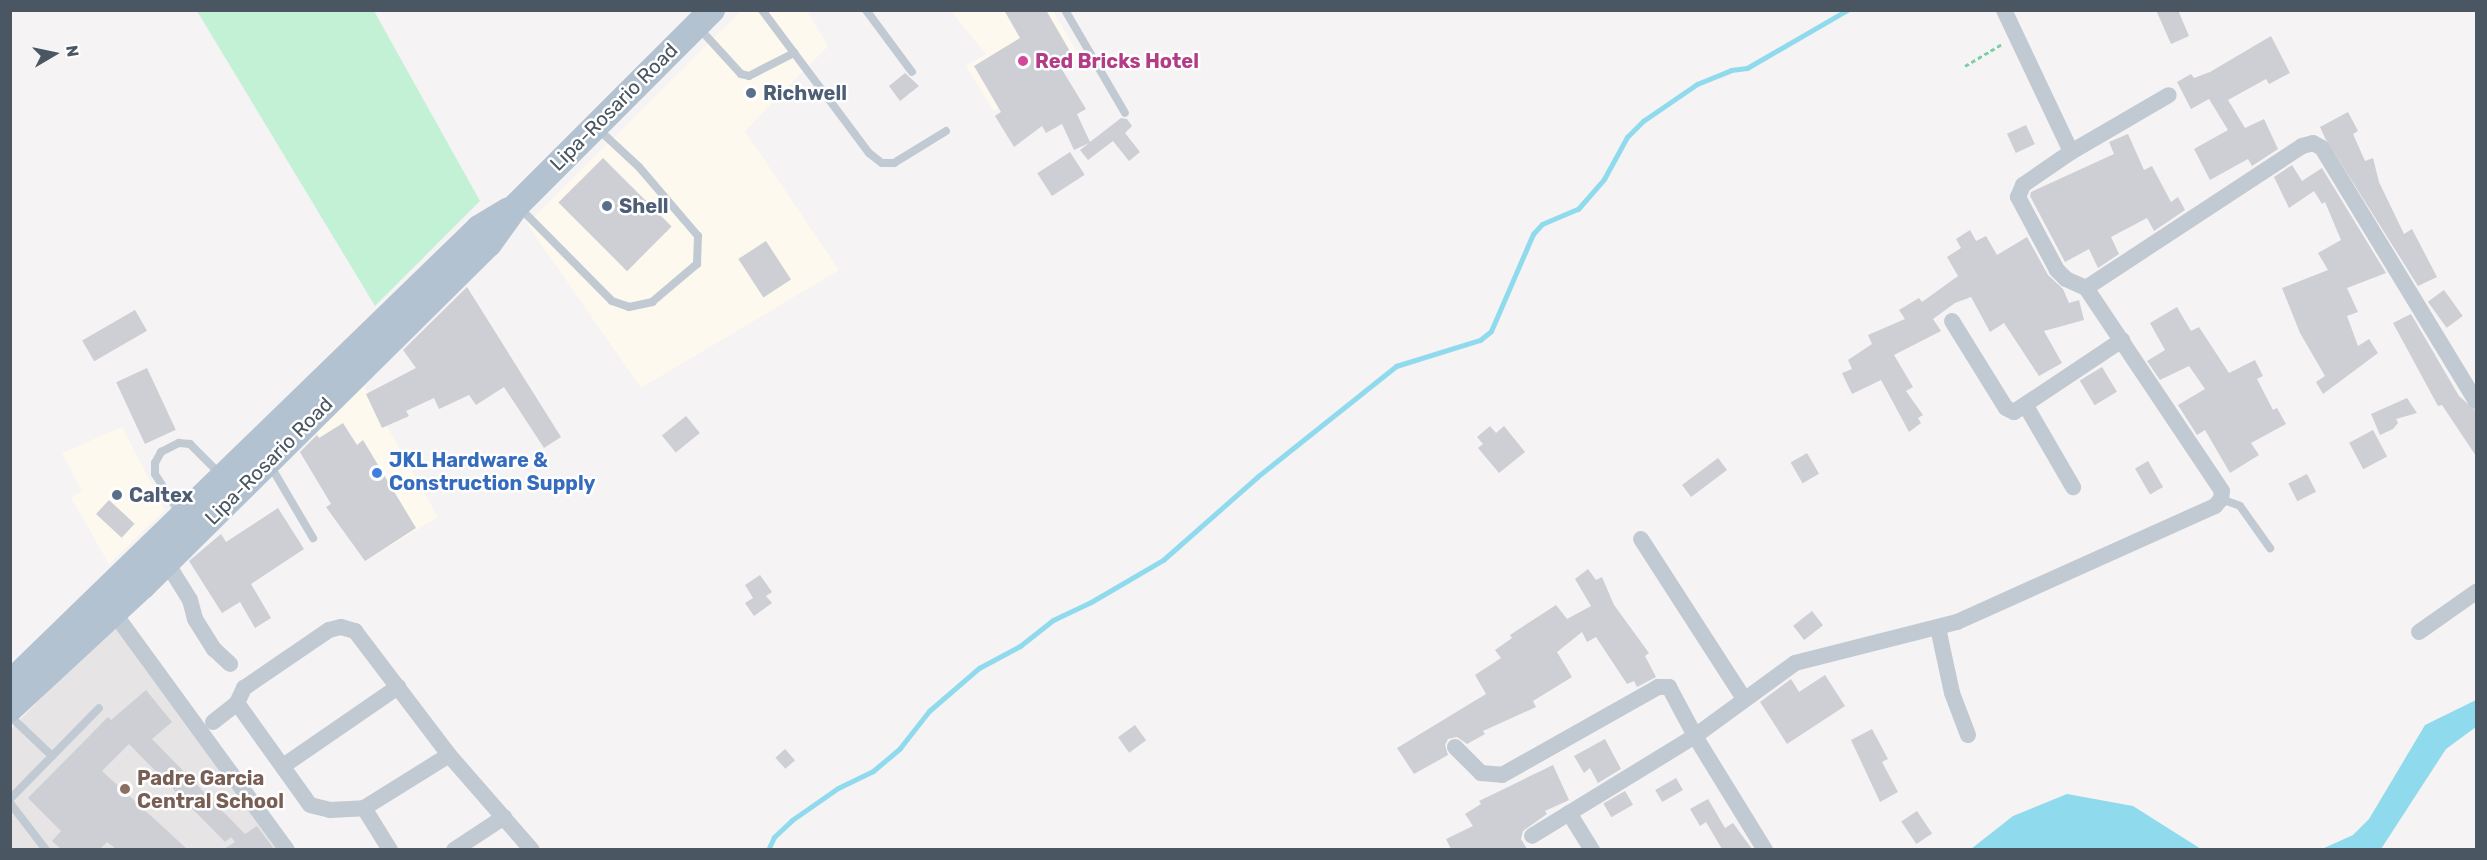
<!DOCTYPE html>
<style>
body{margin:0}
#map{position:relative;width:2487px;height:860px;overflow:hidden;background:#f5f3f3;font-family:Rubik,sans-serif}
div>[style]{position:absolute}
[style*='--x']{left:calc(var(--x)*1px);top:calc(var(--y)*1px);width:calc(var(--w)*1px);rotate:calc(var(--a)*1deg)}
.commercial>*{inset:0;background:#fdf9ef}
.education>*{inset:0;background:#e6e4e5}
.green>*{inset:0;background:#c3f1d5}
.water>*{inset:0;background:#90daee}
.stream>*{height:5px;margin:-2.5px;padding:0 2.5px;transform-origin:2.5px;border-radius:2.5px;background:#90daee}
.building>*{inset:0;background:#cdcfd5;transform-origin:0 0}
.path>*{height:3px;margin-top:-1.5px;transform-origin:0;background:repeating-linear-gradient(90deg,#7ad0a6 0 4.5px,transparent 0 7.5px)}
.service>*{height:8px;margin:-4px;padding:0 4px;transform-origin:4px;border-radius:4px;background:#c1cad2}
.minor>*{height:16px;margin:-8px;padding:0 8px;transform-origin:8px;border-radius:8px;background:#c1cad2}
.primary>*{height:26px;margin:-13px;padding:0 13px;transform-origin:13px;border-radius:13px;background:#b3c2d1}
.dots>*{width:16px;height:16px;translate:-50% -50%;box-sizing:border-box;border:3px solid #fff;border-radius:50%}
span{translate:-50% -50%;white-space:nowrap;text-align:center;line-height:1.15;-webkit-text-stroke:5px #fff;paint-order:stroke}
.hotel-label{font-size:20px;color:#b23c85;font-weight:700}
.left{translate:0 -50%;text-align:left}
.service-label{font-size:20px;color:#4e5e75;font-weight:700}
.street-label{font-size:20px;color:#4a5661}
.shop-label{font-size:20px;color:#366cbe;font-weight:700}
.education-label{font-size:20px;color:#785e54;font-weight:700}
.frame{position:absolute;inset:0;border:12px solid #4a5661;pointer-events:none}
.north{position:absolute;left:24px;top:24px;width:60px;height:60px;-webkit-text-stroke:4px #fff;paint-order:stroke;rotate:81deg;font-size:16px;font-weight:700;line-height:24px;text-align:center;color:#4a5661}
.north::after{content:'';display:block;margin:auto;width:21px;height:27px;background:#4a5661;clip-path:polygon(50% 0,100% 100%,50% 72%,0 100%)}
</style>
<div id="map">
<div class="commercial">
<i style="clip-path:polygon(741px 11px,807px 11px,828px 46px,745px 131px,839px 270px,641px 388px,527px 224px)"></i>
<i style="clip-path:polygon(951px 11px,1053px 11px,1080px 57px,993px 111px,966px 66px,986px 54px)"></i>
<i style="clip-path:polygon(362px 382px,438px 517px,385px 549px,315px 430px)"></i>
<i style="clip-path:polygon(122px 427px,165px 510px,109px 564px,71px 498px,82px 491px,62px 453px)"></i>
</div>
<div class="education">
<i style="clip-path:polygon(116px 621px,283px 850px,11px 850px,11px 729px)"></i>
</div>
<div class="green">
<i style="clip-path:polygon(197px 11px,374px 11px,480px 201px,375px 306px)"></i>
</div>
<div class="water">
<i style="clip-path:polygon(2476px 700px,2476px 727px,2446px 749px,2381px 849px,2322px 849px,2353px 835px,2369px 819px,2425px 725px)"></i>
<i style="clip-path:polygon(2067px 794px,2133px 806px,2201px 849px,1971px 849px,2013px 816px)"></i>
</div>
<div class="stream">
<i style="--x:768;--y:850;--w:14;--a:-65"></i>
<i style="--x:774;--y:837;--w:25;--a:-43"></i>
<i style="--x:792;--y:820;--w:56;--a:-34.8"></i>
<i style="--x:838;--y:788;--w:39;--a:-26"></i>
<i style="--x:873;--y:771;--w:35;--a:-40"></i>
<i style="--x:900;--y:748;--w:47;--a:-51.9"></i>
<i style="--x:929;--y:711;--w:66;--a:-40.7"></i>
<i style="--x:979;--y:668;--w:47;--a:-28.2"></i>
<i style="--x:1020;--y:646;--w:42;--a:-38.2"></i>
<i style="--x:1053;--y:620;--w:42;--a:-25.3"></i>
<i style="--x:1091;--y:602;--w:83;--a:-30.3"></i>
<i style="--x:1163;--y:560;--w:125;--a:-41.4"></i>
<i style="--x:1257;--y:477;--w:178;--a:-38.6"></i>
<i style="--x:1396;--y:366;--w:88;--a:-17.2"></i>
<i style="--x:1480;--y:340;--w:14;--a:-39"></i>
<i style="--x:1491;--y:331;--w:106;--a:-66.6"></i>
<i style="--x:1533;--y:234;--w:13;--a:-48"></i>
<i style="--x:1542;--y:224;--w:39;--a:-23"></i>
<i style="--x:1578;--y:209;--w:40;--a:-49"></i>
<i style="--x:1604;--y:179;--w:48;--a:-61.3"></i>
<i style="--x:1627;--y:137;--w:23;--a:-45"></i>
<i style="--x:1643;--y:121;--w:65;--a:-34.4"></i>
<i style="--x:1697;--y:84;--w:37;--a:-22"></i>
<i style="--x:1731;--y:70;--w:16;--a:-7"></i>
<i style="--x:1747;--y:68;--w:116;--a:-30.1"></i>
</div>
<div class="building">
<i style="clip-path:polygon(1004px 10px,1046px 10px,1072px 55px,1058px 63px,1086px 109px,1077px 114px,1090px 142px,1121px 118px,1127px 119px,1132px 126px,1125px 133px,1140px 152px,1129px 161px,1113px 141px,1088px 160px,1080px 150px,1089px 143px,1074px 150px,1062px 124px,1046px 133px,1042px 126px,1014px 147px,995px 116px,1001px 112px,974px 66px,1020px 38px)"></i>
<i style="clip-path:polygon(2156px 10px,2178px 10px,2189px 36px,2171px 44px)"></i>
<i style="clip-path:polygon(2271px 36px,2290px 73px,2269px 84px,2266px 79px,2228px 100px,2245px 128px,2264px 119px,2278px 149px,2252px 166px,2248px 159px,2210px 180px,2194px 149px,2228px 130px,2209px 99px,2191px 109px,2177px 82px,2191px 74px,2194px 78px,2210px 72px)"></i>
<i style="clip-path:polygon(905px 73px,919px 86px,900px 101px,889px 86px)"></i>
<i style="clip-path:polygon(2348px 112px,2358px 131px,2353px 134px,2365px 161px,2373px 158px,2379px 182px,2404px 234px,2412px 229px,2437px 277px,2418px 286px,2325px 138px,2320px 127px)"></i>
<i style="left:2026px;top:125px;width:21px;height:21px;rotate:65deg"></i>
<i style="clip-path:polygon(2128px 134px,2144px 170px,2152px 166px,2171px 202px,2178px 197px,2185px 210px,2154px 231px,2147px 218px,2111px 237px,2119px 254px,2098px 268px,2089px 249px,2065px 262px,2030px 196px,2031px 192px,2114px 154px,2109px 142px)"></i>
<i style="left:1070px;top:152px;width:27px;height:39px;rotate:57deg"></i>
<i style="left:603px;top:158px;width:97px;height:63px;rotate:45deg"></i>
<i style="clip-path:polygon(2292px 165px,2302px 181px,2322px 168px,2386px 273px,2347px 288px,2358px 312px,2347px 316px,2358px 346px,2369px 339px,2378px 353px,2323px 394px,2316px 382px,2325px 376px,2300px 333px,2282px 288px,2328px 270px,2318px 253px,2341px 240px,2325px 202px,2322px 204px,2314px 191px,2289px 208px,2274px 177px)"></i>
<i style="clip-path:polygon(1970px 230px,1976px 241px,1986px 236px,1997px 255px,2027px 237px,2048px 275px,2063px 289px,2069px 303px,2079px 300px,2084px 320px,2044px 331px,2062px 363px,2039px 376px,2004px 323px,1990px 332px,1971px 297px,1955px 303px,1933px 319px,1941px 331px,1894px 355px,1913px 387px,1906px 391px,1923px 415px,1918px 418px,1921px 423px,1909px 432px,1881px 380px,1852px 394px,1842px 373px,1852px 369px,1848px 360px,1872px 344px,1868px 335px,1905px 319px,1899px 310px,1919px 298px,1922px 302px,1958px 276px,1947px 257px,1961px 248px,1956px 239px)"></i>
<i style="left:766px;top:241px;width:46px;height:33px;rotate:57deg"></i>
<i style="clip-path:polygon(467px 287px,561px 437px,544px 448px,504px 387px,476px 405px,469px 395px,439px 409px,434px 398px,406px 411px,409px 416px,382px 428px,366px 394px,416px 368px,403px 350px)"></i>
<i style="left:2444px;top:290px;width:32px;height:20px;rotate:54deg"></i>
<i style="clip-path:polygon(2177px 307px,2191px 331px,2199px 327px,2229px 373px,2255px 360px,2263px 376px,2257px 379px,2273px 410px,2277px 408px,2286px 424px,2251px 443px,2259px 455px,2230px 473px,2205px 430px,2197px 435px,2178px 405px,2205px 389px,2189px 366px,2160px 380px,2147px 361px,2165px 350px,2150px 323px)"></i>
<i style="left:135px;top:310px;width:24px;height:61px;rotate:60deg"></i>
<i style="clip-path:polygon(2411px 314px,2459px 396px,2476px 411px,2476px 456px,2442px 405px,2438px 406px,2393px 323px)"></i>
<i style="left:2102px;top:367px;width:29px;height:26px;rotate:59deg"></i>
<i style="left:147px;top:368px;width:68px;height:34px;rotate:65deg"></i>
<i style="clip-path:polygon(2407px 398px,2417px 413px,2396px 419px,2398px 423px,2393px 429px,2380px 435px,2371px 414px)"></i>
<i style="left:686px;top:416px;width:22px;height:31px;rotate:51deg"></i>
<i style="clip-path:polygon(343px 423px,357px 445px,363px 440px,416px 528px,365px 561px,326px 507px,331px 504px,300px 452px,317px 435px,319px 438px)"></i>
<i style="clip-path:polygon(1490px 426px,1496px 433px,1504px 426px,1525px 452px,1499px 473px,1478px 448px,1483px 444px,1477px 437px)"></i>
<i style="left:2373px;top:430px;width:30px;height:27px;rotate:62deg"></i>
<i style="left:1807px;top:453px;width:24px;height:19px;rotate:60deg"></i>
<i style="left:1718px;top:458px;width:15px;height:45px;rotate:53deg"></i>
<i style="left:2148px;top:461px;width:30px;height:15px;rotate:60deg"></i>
<i style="left:2307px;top:474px;width:20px;height:21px;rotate:63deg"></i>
<i style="left:109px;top:500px;width:35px;height:19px;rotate:43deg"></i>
<i style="clip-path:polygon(278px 508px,304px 549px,251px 584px,271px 618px,255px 628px,240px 602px,222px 613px,189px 561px,221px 534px,226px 542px)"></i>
<i style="clip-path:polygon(1588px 569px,1596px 580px,1602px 577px,1614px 605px,1649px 653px,1645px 656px,1656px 677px,1637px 687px,1634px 681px,1627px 684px,1596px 637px,1587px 642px,1582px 632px,1557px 652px,1572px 677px,1533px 701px,1536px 707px,1483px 731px,1485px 734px,1467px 744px,1457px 737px,1448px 739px,1445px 745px,1448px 755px,1414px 774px,1397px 748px,1486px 694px,1475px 675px,1501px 658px,1495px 650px,1512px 638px,1510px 635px,1556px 605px,1567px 619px,1591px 606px,1575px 579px)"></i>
<i style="clip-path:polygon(760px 575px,772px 592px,766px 596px,772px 603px,754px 616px,745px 603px,753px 598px,745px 585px)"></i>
<i style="left:1812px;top:611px;width:18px;height:24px;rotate:52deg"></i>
<i style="clip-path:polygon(1825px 675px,1845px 706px,1787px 744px,1760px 702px,1791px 679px,1799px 692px)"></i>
<i style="clip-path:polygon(146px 690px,172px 722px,152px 739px,245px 834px,257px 826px,274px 849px,224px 849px,235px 842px,231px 837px,225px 842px,129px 744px,102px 771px,187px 849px,116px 849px,107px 842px,100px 849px,61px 849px,52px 841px,61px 831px,28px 798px,108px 717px,111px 720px)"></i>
<i style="left:1135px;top:725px;width:19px;height:21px;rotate:54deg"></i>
<i style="clip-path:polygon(1872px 729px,1888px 759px,1882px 762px,1898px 792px,1880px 802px,1851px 740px)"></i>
<i style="clip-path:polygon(1605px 739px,1621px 769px,1598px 783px,1590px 768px,1584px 773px,1574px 756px)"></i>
<i style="left:785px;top:749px;width:15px;height:13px;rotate:48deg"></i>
<i style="clip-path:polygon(1553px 765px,1569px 800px,1545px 811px,1547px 814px,1523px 831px,1521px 839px,1527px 849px,1451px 849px,1446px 839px,1473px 826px,1465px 814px,1481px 804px,1479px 801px)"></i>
<i style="left:1676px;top:778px;width:14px;height:24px;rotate:60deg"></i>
<i style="left:1625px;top:791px;width:16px;height:25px;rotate:60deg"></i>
<i style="clip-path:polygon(1708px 799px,1725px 828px,1733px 823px,1752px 849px,1722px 849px,1706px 822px,1700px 826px,1690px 809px)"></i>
<i style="left:1917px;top:811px;width:27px;height:19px;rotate:56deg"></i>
</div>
<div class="path">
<i style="--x:1965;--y:66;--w:43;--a:-30.7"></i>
</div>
<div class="service">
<i style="--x:762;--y:10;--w:179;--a:53.2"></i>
<i style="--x:869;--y:153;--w:16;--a:38"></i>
<i style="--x:882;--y:163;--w:12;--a:0"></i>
<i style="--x:894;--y:163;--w:61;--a:-31.6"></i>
<i style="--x:866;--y:10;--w:77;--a:53.4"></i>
<i style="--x:1065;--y:10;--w:119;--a:59.8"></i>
<i style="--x:699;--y:28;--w:62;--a:47.6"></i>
<i style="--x:741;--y:74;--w:8;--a:14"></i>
<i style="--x:749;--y:76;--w:51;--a:-27.1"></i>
<i style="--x:519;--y:207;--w:132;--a:45.3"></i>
<i style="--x:612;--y:301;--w:18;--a:19"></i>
<i style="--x:629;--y:307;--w:24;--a:-12"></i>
<i style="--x:652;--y:302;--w:59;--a:-40.2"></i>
<i style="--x:697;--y:264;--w:28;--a:-88"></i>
<i style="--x:698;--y:236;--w:91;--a:-130.5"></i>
<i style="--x:639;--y:167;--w:57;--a:-137.1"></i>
<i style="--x:270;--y:465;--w:85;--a:59.5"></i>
<i style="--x:2221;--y:499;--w:20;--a:20"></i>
<i style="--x:2240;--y:506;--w:52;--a:54.5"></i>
<i style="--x:180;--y:514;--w:47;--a:-122"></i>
<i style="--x:155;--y:474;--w:11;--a:-90"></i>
<i style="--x:155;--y:463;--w:13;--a:-61"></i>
<i style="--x:161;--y:452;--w:20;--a:-27"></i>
<i style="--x:179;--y:443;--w:11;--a:5"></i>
<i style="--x:190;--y:444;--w:44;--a:45"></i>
<i style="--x:10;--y:716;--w:58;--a:43.6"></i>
<i style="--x:10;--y:799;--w:127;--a:-45.6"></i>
<i style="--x:10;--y:803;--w:59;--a:52.5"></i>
</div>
<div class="minor">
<i style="--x:2004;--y:10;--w:157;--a:64.7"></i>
<i style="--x:2086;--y:288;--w:258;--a:-33.3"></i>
<i style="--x:2302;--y:146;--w:11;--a:-15"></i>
<i style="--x:2313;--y:143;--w:10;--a:29"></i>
<i style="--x:2322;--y:148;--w:296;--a:58.7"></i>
<i style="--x:1952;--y:321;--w:102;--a:58.2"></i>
<i style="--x:2006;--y:408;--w:9;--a:27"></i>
<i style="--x:2014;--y:412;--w:130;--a:-33.7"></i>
<i style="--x:2026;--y:406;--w:94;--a:59.9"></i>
<i style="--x:1641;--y:539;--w:190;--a:57.2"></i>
<i style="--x:162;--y:555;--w:53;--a:58.1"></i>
<i style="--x:190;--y:600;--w:20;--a:75"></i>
<i style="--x:195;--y:619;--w:36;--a:58"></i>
<i style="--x:214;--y:649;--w:22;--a:43"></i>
<i style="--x:109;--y:606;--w:302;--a:53.9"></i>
<i style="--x:1938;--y:628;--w:66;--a:77.8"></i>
<i style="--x:1952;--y:693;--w:45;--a:69.1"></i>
<i style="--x:2419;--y:632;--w:70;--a:-35.1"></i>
<i style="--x:237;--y:703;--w:125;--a:54.4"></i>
<i style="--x:310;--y:805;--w:21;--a:14"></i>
<i style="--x:330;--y:810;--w:34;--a:-3"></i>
<i style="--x:364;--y:808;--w:49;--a:58.2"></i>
<i style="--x:213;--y:722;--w:31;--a:-38"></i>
<i style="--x:237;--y:703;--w:17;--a:-65"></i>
<i style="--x:244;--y:688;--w:103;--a:-34.3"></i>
<i style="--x:329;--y:630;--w:12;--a:-14"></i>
<i style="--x:341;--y:627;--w:15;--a:16"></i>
<i style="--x:355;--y:631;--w:156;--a:52.8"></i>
<i style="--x:449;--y:755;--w:126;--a:48.9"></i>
<i style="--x:1455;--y:747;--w:37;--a:45"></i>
<i style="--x:1481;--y:773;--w:21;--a:5"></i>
<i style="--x:1502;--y:775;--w:179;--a:-29.4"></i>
<i style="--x:1658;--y:687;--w:11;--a:0"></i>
<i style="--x:1669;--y:687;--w:55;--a:62"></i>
<i style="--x:1695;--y:736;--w:191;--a:148.5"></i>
<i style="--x:283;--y:766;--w:140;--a:-34.5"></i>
<i style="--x:364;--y:808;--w:100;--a:-31.9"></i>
<i style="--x:1569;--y:813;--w:44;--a:58.1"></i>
<i style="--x:454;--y:850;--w:60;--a:-33.4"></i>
<i style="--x:1765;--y:850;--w:134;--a:-121.6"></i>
<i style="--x:1695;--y:736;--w:124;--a:-36.1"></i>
<i style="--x:1795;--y:663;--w:167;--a:-14.2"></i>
<i style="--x:1957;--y:622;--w:283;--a:-24.2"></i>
<i style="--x:2215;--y:506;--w:9;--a:-49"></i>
<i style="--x:2221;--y:499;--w:8;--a:-83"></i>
<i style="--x:2222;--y:491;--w:244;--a:-123.8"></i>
<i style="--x:2086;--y:288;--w:22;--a:-156"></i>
<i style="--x:2066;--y:279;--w:13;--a:-135"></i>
<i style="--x:2057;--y:270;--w:83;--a:-118.1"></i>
<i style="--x:2018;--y:197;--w:13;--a:-67"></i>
<i style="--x:2023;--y:185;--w:58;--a:-34.5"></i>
<i style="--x:2071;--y:152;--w:113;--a:-30.2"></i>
</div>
<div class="primary">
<i style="--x:10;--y:683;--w:653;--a:-44.13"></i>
<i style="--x:479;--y:228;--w:35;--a:-31"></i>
<i style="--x:10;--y:709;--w:181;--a:-42.8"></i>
<i style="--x:143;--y:586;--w:486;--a:-44.7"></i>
<i style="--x:489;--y:244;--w:48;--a:-54.3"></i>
<i style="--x:517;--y:205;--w:276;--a:-45"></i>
</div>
<div class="dots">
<i style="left:1023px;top:61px;background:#d1479c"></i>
<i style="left:751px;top:93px;background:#5c6f8a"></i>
<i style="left:607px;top:206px;background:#5c6f8a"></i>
<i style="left:377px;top:473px;background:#3f7fe0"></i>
<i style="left:117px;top:495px;background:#5c6f8a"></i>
<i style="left:125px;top:789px;background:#8d6e63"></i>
</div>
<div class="hotel-label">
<span class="left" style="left:1035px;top:61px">Red Bricks Hotel</span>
</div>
<div class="service-label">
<span class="left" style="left:763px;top:93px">Richwell</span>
<span class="left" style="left:619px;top:206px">Shell</span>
<span class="left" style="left:129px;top:495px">Caltex</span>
</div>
<div class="street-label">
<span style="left:614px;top:107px;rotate:-45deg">Lipa-Rosario Road</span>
<span style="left:269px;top:461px;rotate:-45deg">Lipa-Rosario Road</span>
</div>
<div class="shop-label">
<span class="left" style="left:389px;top:472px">JKL Hardware &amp;<br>Construction Supply</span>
</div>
<div class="education-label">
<span class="left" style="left:137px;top:790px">Padre Garcia<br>Central School</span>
</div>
<div class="frame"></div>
<div class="north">N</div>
</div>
